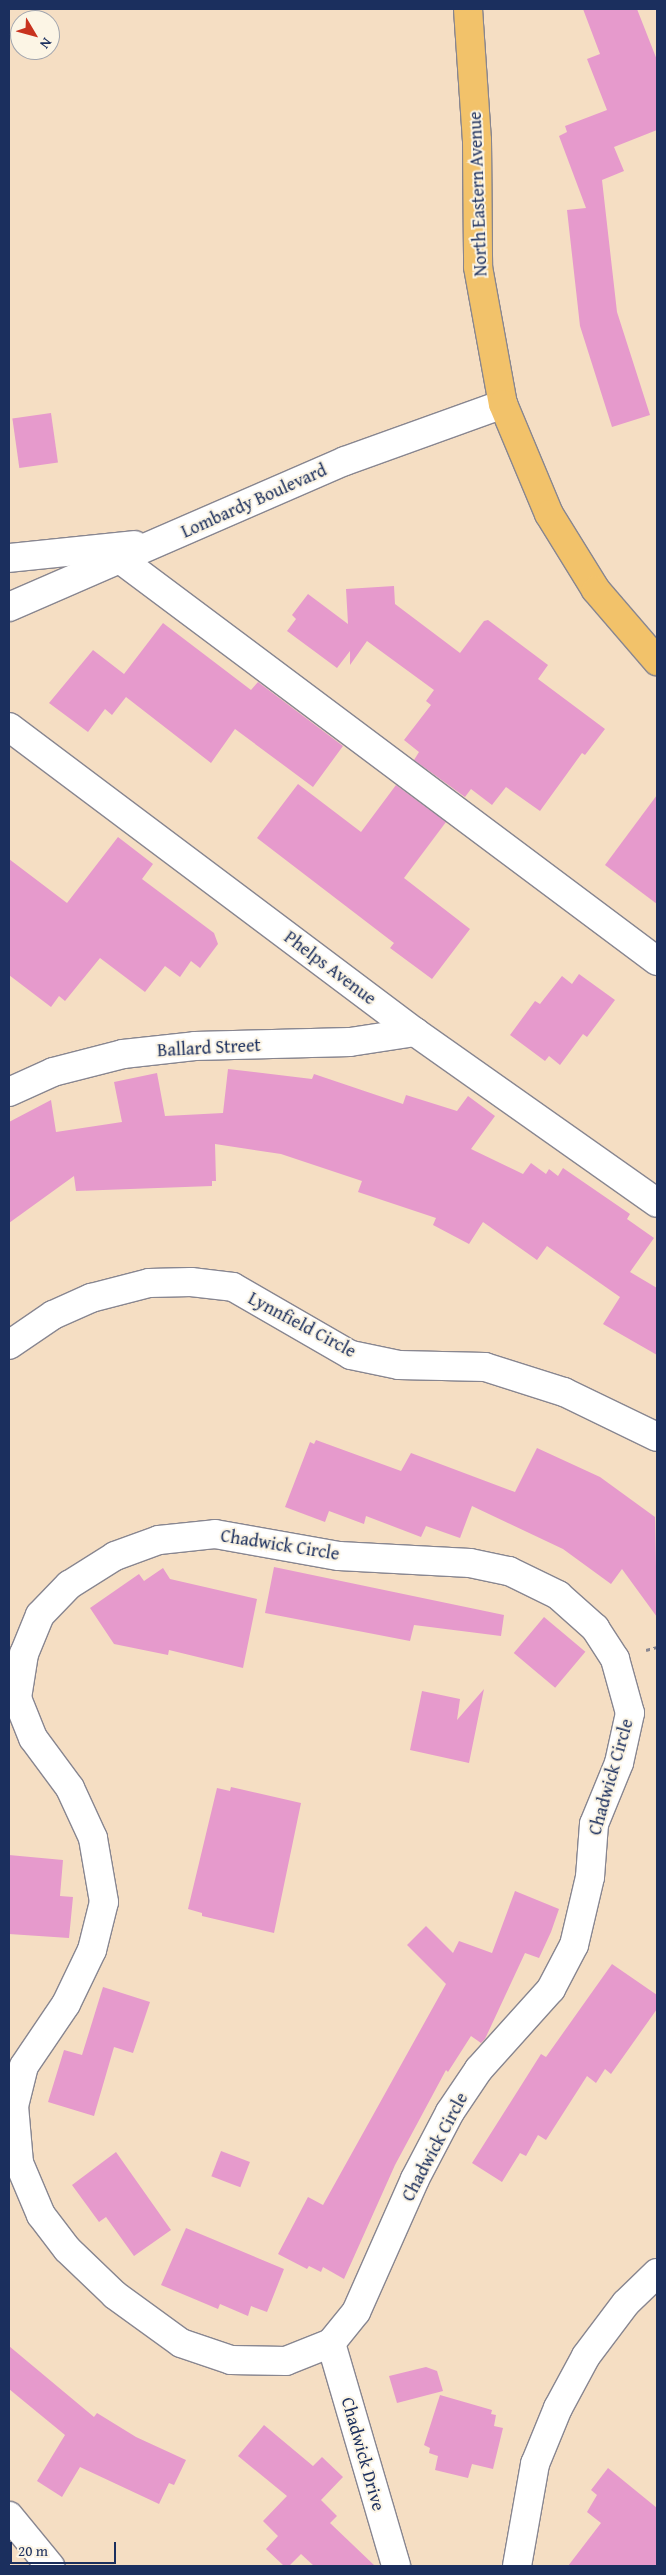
<!DOCTYPE html>
<style>
body{margin:0}
#map{position:relative;width:666px;height:2575px;overflow:hidden;background:#f5dec3;font-family:"Gentium Book Plus",serif}
div>[style]{position:absolute}
[style*='--x']{left:calc(var(--x)*1px);top:calc(var(--y)*1px);width:calc(var(--w)*1px);rotate:calc(var(--a)*1deg)}
.building>*{inset:0;background:#e69acc;transform-origin:0 0}
.path>*{height:3px;margin-top:-1.5px;transform-origin:0;background:repeating-linear-gradient(90deg,#888690 0 4px,transparent 0 8px)}
.roads{filter:drop-shadow(1px 0 #888690) drop-shadow(-1px 0 #888690) drop-shadow(0 1px #888690) drop-shadow(0 -1px #888690)}
.minor>*{height:28px;margin:-14px;padding:0 14px;transform-origin:14px;border-radius:14px;background:#fff}
.major>*{height:28px;margin:-14px;padding:0 14px;transform-origin:14px;border-radius:14px;background:#f2c26a}
span{translate:-50% -50%;white-space:nowrap;text-align:center;line-height:1.15;-webkit-text-stroke:4px #fcf5e5;paint-order:stroke}
.street-label{font-size:18px;color:#1b2f5e}
.frame{position:absolute;inset:0;border:10px solid #1b2f5e;pointer-events:none}
.north{position:absolute;left:10px;top:10px;width:50px;height:50px;box-sizing:border-box;background:#fcf5e5;border:1px solid #a2a6af;border-radius:50%;rotate:127deg;font-size:14px;font-weight:700;line-height:20px;text-align:center;color:#1b2f5e}
.north::after{content:'';display:block;margin:auto;width:18px;height:22px;background:#c8321e;clip-path:polygon(50% 0,100% 100%,50% 72%,0 100%)}
.scale{position:absolute;left:10px;top:2542px;width:106px;height:22px;box-sizing:border-box;border:2px solid #1b2f5e;border-top:0;padding-left:6px;font-size:15px;line-height:18px;white-space:nowrap;color:#1b2f5e;-webkit-text-stroke:4px #fcf5e5;paint-order:stroke}
</style>
<div id="map">
<div class="building">
<i style="clip-path:polygon(583px 9px,637px 9px,657px 60px,657px 130px,614px 147px,624px 171px,602px 180px,617px 312px,650px 415px,612px 427px,580px 326px,567px 210px,586px 208px,559px 136px,567px 132px,565px 126px,607px 110px,587px 59px,600px 54px)"></i>
<i style="left:51px;top:413px;width:50px;height:39px;rotate:82deg"></i>
<i style="clip-path:polygon(394px 586px,395px 604px,460px 653px,484px 621px,488px 620px,548px 665px,538px 679px,605px 729px,585px 755px,582px 753px,540px 811px,506px 787px,492px 805px,471px 789px,465px 797px,414px 760px,419px 752px,404px 740px,431px 705px,426px 701px,434px 690px,367px 641px,350px 665px,350px 651px,337px 668px,287px 631px,296px 619px,292px 615px,308px 594px,348px 624px,346px 589px)"></i>
<i style="clip-path:polygon(163px 623px,251px 690px,258px 682px,343px 746px,313px 787px,235px 729px,211px 763px,126px 697px,112px 715px,105px 709px,88px 732px,49px 703px,93px 650px,124px 674px)"></i>
<i style="clip-path:polygon(298px 784px,361px 832px,396px 785px,446px 822px,404px 878px,470px 929px,432px 979px,390px 948px,394px 943px,257px 838px)"></i>
<i style="clip-path:polygon(657px 795px,657px 904px,605px 865px)"></i>
<i style="clip-path:polygon(118px 837px,153px 864px,142px 879px,214px 933px,218px 944px,200px 968px,191px 961px,180px 977px,165px 966px,145px 992px,100px 958px,65px 1001px,59px 996px,51px 1007px,9px 975px,9px 859px,67px 903px)"></i>
<i style="clip-path:polygon(579px 974px,615px 1000px,587px 1037px,583px 1034px,560px 1065px,549px 1056px,545px 1061px,510px 1035px,535px 1001px,540px 1004px,562px 976px,572px 984px)"></i>
<i style="clip-path:polygon(228px 1069px,312px 1079px,314px 1074px,403px 1104px,406px 1095px,457px 1111px,468px 1096px,495px 1116px,471px 1149px,523px 1174px,531px 1163px,546px 1174px,549px 1169px,558px 1176px,563px 1168px,630px 1214px,627px 1219px,654px 1238px,630px 1272px,657px 1288px,657px 1355px,603px 1324px,620px 1297px,547px 1246px,537px 1260px,483px 1222px,469px 1244px,433px 1225px,436px 1218px,358px 1192px,362px 1181px,281px 1154px,215px 1144px,216px 1181px,212px 1181px,212px 1186px,76px 1191px,74px 1176px,9px 1223px,9px 1122px,51px 1100px,56px 1132px,122px 1122px,114px 1082px,157px 1073px,165px 1116px,223px 1113px)"></i>
<i style="clip-path:polygon(316px 1440px,401px 1471px,411px 1453px,515px 1492px,537px 1448px,600px 1477px,655px 1517px,657px 1617px,622px 1569px,611px 1584px,563px 1549px,472px 1506px,460px 1538px,426px 1526px,421px 1537px,366px 1516px,364px 1524px,329px 1511px,325px 1522px,285px 1507px,310px 1442px,314px 1444px)"></i>
<i style="clip-path:polygon(274px 1567px,504px 1615px,501px 1636px,414px 1625px,410px 1641px,265px 1613px)"></i>
<i style="clip-path:polygon(163px 1568px,170px 1579px,257px 1599px,243px 1668px,169px 1650px,168px 1655px,114px 1644px,90px 1608px,139px 1574px,144px 1581px)"></i>
<i style="left:544px;top:1617px;width:54px;height:47px;rotate:40deg"></i>
<i style="clip-path:polygon(484px 1689px,469px 1763px,410px 1750px,422px 1691px,460px 1699px,457px 1720px)"></i>
<i style="clip-path:polygon(231px 1787px,301px 1803px,274px 1933px,202px 1916px,202px 1913px,188px 1909px,217px 1788px,230px 1791px)"></i>
<i style="clip-path:polygon(9px 1855px,63px 1860px,60px 1896px,73px 1897px,69px 1938px,9px 1934px)"></i>
<i style="clip-path:polygon(515px 1891px,559px 1909px,551px 1932px,539px 1958px,525px 1953px,485px 2039px,481px 2043px,471px 2036px,448px 2072px,446px 2070px,395px 2165px,344px 2279px,323px 2267px,321px 2272px,309px 2266px,307px 2269px,278px 2254px,308px 2197px,323px 2205px,446px 1984px,407px 1945px,426px 1926px,453px 1953px,459px 1941px,492px 1953px)"></i>
<i style="clip-path:polygon(612px 1964px,657px 1995px,657px 2009px,611px 2074px,605px 2069px,596px 2083px,587px 2076px,546px 2140px,538px 2135px,526px 2156px,520px 2153px,502px 2182px,472px 2163px,541px 2054px,546px 2057px)"></i>
<i style="clip-path:polygon(103px 1987px,150px 2002px,133px 2053px,114px 2047px,94px 2116px,48px 2102px,64px 2050px,82px 2055px)"></i>
<i style="left:221px;top:2151px;width:31px;height:27px;rotate:21deg"></i>
<i style="clip-path:polygon(116px 2152px,171px 2230px,134px 2256px,106px 2217px,99px 2222px,72px 2185px)"></i>
<i style="clip-path:polygon(186px 2228px,284px 2269px,267px 2312px,251px 2306px,248px 2316px,220px 2304px,218px 2309px,161px 2285px)"></i>
<i style="clip-path:polygon(9px 2346px,94px 2417px,97px 2413px,136px 2437px,186px 2460px,174px 2485px,169px 2483px,159px 2504px,80px 2467px,62px 2497px,37px 2481px,65px 2435px,9px 2389px)"></i>
<i style="clip-path:polygon(426px 2367px,437px 2371px,443px 2391px,397px 2403px,389px 2376px)"></i>
<i style="clip-path:polygon(440px 2395px,492px 2410px,491px 2414px,496px 2415px,494px 2426px,503px 2428px,493px 2469px,472px 2464px,468px 2478px,435px 2470px,438px 2456px,429px 2453px,430px 2448px,424px 2445px)"></i>
<i style="clip-path:polygon(264px 2425px,313px 2466px,322px 2457px,343px 2477px,321px 2500px,337px 2516px,330px 2523px,375px 2566px,314px 2566px,301px 2554px,289px 2566px,284px 2566px,266px 2549px,278px 2536px,263px 2521px,287px 2496px,238px 2456px)"></i>
<i style="clip-path:polygon(608px 2468px,657px 2508px,657px 2566px,568px 2566px,601px 2523px,587px 2512px,597px 2495px,591px 2490px)"></i>
</div>
<div class="path">
<i style="--x:646;--y:1650;--w:11;--a:-15"></i>
</div>
<div class="roads">
<div class="minor">
<i style="--x:9;--y:558;--w:126;--a:-5.9"></i>
<i style="--x:120;--y:559;--w:671;--a:36.82"></i>
<i style="--x:9;--y:607;--w:366;--a:-23.5"></i>
<i style="--x:345;--y:461;--w:168;--a:-19.8"></i>
<i style="--x:9;--y:727;--w:508;--a:36.92"></i>
<i style="--x:415;--y:1032;--w:296;--a:35.2"></i>
<i style="--x:9;--y:1092;--w:48;--a:-24.4"></i>
<i style="--x:53;--y:1072;--w:72;--a:-14.4"></i>
<i style="--x:123;--y:1054;--w:72;--a:-6.3"></i>
<i style="--x:195;--y:1046;--w:155;--a:-1.5"></i>
<i style="--x:350;--y:1042;--w:66;--a:-8.7"></i>
<i style="--x:9;--y:1345;--w:53;--a:-34.3"></i>
<i style="--x:53;--y:1315;--w:42;--a:-24.1"></i>
<i style="--x:91;--y:1298;--w:60;--a:-14.5"></i>
<i style="--x:149;--y:1283;--w:42;--a:-1.4"></i>
<i style="--x:191;--y:1282;--w:42;--a:6.8"></i>
<i style="--x:233;--y:1287;--w:136;--a:30"></i>
<i style="--x:351;--y:1355;--w:49;--a:11.8"></i>
<i style="--x:399;--y:1365;--w:86;--a:1.3"></i>
<i style="--x:485;--y:1367;--w:83;--a:17.6"></i>
<i style="--x:564;--y:1392;--w:103;--a:25.8"></i>
<i style="--x:215;--y:1534;--w:126;--a:10.1"></i>
<i style="--x:339;--y:1556;--w:131;--a:3.1"></i>
<i style="--x:470;--y:1563;--w:40;--a:12"></i>
<i style="--x:509;--y:1571;--w:55;--a:26.1"></i>
<i style="--x:558;--y:1595;--w:50;--a:41.7"></i>
<i style="--x:595;--y:1628;--w:37;--a:57"></i>
<i style="--x:615;--y:1659;--w:56;--a:74.5"></i>
<i style="--x:630;--y:1713;--w:51;--a:102.4"></i>
<i style="--x:619;--y:1763;--w:66;--a:112.3"></i>
<i style="--x:594;--y:1824;--w:53;--a:94.3"></i>
<i style="--x:590;--y:1877;--w:70;--a:103.2"></i>
<i style="--x:574;--y:1945;--w:50;--a:117.6"></i>
<i style="--x:551;--y:1989;--w:108;--a:132"></i>
<i style="--x:479;--y:2069;--w:52;--a:124"></i>
<i style="--x:450;--y:2112;--w:76;--a:117.6"></i>
<i style="--x:415;--y:2179;--w:145;--a:113.9"></i>
<i style="--x:356;--y:2312;--w:40;--a:129"></i>
<i style="--x:331;--y:2343;--w:48;--a:158.2"></i>
<i style="--x:286;--y:2361;--w:55;--a:-179"></i>
<i style="--x:231;--y:2360;--w:53;--a:-161.2"></i>
<i style="--x:181;--y:2343;--w:82;--a:-144"></i>
<i style="--x:115;--y:2295;--w:66;--a:-136.2"></i>
<i style="--x:67;--y:2249;--w:43;--a:-127.4"></i>
<i style="--x:41;--y:2215;--w:56;--a:-112.9"></i>
<i style="--x:19;--y:2163;--w:57;--a:-95"></i>
<i style="--x:14;--y:2106;--w:41;--a:-76"></i>
<i style="--x:24;--y:2066;--w:75;--a:-55.9"></i>
<i style="--x:66;--y:2004;--w:60;--a:-64.3"></i>
<i style="--x:92;--y:1950;--w:49;--a:-76"></i>
<i style="--x:104;--y:1902;--w:65;--a:-99.8"></i>
<i style="--x:93;--y:1838;--w:55;--a:-114.7"></i>
<i style="--x:70;--y:1788;--w:62;--a:-126.5"></i>
<i style="--x:33;--y:1738;--w:43;--a:-111.8"></i>
<i style="--x:17;--y:1698;--w:45;--a:-81"></i>
<i style="--x:24;--y:1654;--w:42;--a:-67.7"></i>
<i style="--x:40;--y:1615;--w:42;--a:-46"></i>
<i style="--x:69;--y:1585;--w:54;--a:-32.2"></i>
<i style="--x:115;--y:1556;--w:47;--a:-20"></i>
<i style="--x:159;--y:1540;--w:56;--a:-6.1"></i>
<i style="--x:331;--y:2343;--w:232;--a:73.7"></i>
<i style="--x:9;--y:2516;--w:65;--a:50.6"></i>
<i style="--x:517;--y:2566;--w:104;--a:-80"></i>
<i style="--x:535;--y:2464;--w:61;--a:-67.7"></i>
<i style="--x:558;--y:2408;--w:59;--a:-61.7"></i>
<i style="--x:586;--y:2356;--w:66;--a:-53"></i>
<i style="--x:626;--y:2303;--w:43;--a:-44.1"></i>
</div>
<div class="major">
<i style="--x:468;--y:9;--w:131;--a:86.1"></i>
<i style="--x:477;--y:140;--w:127;--a:89.5"></i>
<i style="--x:478;--y:267;--w:139;--a:79.7"></i>
<i style="--x:503;--y:404;--w:119;--a:67.3"></i>
<i style="--x:549;--y:514;--w:89;--a:58.3"></i>
<i style="--x:596;--y:590;--w:94;--a:49.3"></i>
</div>
</div>
<div class="street-label">
<span style="left:478px;top:194px;rotate:-92deg">North Eastern Avenue</span>
<span style="left:254px;top:501px;rotate:-24deg">Lombardy Boulevard</span>
<span style="left:330px;top:968px;rotate:37deg">Phelps Avenue</span>
<span style="left:209px;top:1048px;rotate:-3deg">Ballard Street</span>
<span style="left:302px;top:1325px;rotate:28deg">Lynnfield Circle</span>
<span style="left:280px;top:1545px;rotate:9deg">Chadwick Circle</span>
<span style="left:611px;top:1777px;rotate:-74deg">Chadwick Circle</span>
<span style="left:435px;top:2147px;rotate:-62deg">Chadwick Circle</span>
<span style="left:363px;top:2454px;rotate:74deg">Chadwick Drive</span>
</div>
<div class="frame"></div>
<div class="north">N</div>
<div class="scale">20 m</div>
</div>
